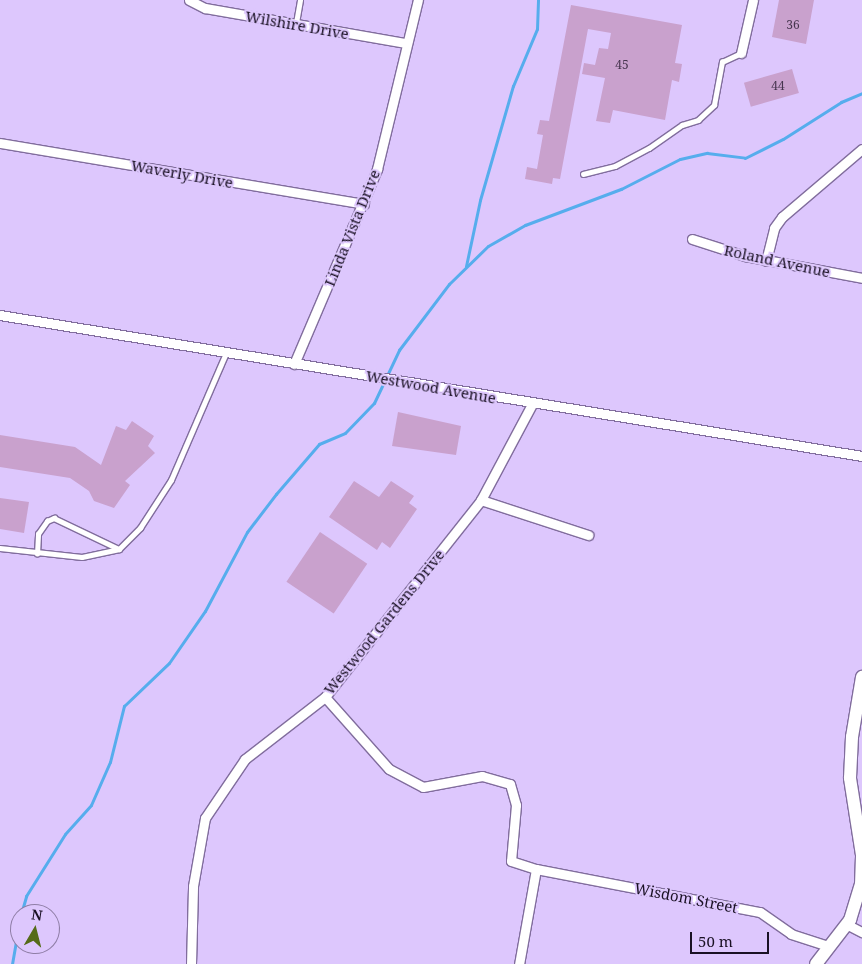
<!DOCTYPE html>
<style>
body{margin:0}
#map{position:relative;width:862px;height:964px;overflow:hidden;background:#ddc7fd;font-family:"Noto Serif",serif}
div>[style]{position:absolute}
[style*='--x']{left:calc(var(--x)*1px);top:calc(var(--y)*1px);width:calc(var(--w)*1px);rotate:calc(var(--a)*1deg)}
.stream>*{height:3px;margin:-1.5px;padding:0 1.5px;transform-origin:1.5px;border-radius:1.5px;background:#56aded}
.building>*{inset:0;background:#c9a1cd;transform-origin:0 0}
.roads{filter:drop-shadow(1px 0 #816d9d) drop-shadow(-1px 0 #816d9d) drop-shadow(0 1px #816d9d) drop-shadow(0 -1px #816d9d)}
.lane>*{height:4.5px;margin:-2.25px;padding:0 2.25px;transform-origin:2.25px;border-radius:2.25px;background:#fff}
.street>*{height:9px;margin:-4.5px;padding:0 4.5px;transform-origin:4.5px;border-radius:4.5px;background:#fff}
.secondary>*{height:12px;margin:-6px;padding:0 6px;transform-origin:6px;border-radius:6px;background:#fff}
span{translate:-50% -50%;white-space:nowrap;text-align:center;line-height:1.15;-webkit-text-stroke:4px #ddc7fd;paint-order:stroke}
.number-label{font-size:12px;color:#46354e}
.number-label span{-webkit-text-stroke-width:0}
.street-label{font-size:15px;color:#1a1124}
.north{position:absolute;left:10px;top:904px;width:50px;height:50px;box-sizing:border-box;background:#ddc7fd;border:1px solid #8f7ea6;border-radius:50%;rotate:8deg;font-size:14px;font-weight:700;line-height:20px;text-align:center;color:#1a1124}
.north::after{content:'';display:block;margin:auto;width:18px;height:22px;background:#566b19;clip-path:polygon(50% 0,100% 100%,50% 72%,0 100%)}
.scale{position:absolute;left:690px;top:932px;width:79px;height:22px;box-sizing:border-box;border:2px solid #1a1124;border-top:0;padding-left:6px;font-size:15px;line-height:18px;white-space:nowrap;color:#1a1124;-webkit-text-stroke:4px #ddc7fd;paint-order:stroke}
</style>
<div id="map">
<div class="stream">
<i style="--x:466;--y:266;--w:67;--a:-78"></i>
<i style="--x:480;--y:200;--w:119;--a:-73.9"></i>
<i style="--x:513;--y:86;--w:62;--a:-67.2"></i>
<i style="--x:537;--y:29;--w:29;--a:-88"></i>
<i style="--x:21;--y:914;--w:19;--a:-74"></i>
<i style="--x:26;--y:896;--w:73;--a:-57.8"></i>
<i style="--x:65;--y:834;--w:39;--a:-48"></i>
<i style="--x:91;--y:805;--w:47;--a:-66.2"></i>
<i style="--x:110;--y:762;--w:58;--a:-76"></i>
<i style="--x:124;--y:706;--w:62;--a:-43.7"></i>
<i style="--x:169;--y:663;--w:63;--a:-55.3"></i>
<i style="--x:205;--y:611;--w:89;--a:-62"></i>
<i style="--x:247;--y:532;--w:48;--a:-52.7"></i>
<i style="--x:276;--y:494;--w:66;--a:-49.3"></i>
<i style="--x:319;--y:444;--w:28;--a:-23"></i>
<i style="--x:345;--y:433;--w:42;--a:-46"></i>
<i style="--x:374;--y:403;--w:59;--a:-64.7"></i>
<i style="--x:399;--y:350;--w:83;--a:-52.9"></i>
<i style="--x:449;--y:284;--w:54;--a:-44.3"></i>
<i style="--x:488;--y:246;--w:43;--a:-29.6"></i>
<i style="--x:525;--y:225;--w:103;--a:-20.6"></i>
<i style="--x:621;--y:189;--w:66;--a:-27"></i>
<i style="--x:680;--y:159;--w:28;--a:-13"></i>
<i style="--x:707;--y:153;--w:38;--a:7"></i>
<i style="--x:745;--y:158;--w:42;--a:-26.6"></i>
<i style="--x:783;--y:139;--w:69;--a:-32.5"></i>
<i style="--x:841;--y:102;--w:23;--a:-23"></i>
<i style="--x:12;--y:964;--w:47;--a:-80.1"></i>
</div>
<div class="building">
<i style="clip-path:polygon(779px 0,814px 0,806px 44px,772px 37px)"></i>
<i style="clip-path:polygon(571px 5px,682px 25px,675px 63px,682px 64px,679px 82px,672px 80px,665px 120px,613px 110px,610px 123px,596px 121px,605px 78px,582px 74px,584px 63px,595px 65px,599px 48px,608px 49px,611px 33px,588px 29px,560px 179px,553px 178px,552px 184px,525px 179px,527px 167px,537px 169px,543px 135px,537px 134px,540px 120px,549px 121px)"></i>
<i style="left:792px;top:69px;width:25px;height:50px;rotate:74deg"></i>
<i style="clip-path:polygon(398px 412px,461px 426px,456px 455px,392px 446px)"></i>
<i style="clip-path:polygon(132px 421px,154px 436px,148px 446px,155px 453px,125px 481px,130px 485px,114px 508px,94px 501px,89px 491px,70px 478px,0 467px,0 435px,75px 447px,101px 465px,116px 426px,126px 430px)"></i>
<i style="clip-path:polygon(354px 481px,379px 497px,391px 481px,414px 496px,409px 503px,417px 509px,390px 548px,382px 542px,377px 550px,329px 517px)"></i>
<i style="clip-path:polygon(0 498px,29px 502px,24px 533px,0 529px)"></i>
<i style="left:320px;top:532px;width:57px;height:60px;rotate:34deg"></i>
</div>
<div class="roads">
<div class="lane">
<i style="--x:296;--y:23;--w:23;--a:-80"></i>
<i style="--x:583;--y:174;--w:33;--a:-14"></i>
<i style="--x:615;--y:166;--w:38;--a:-28"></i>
<i style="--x:649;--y:148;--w:40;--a:-34.9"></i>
<i style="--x:682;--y:125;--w:17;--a:-17"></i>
<i style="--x:698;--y:120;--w:22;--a:-43"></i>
<i style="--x:714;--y:105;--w:44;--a:-79.5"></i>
<i style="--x:722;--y:62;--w:21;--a:-25"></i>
<i style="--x:0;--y:548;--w:82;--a:6.3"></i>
<i style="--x:82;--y:557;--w:38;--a:-12"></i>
<i style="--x:119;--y:549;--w:30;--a:-45"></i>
<i style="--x:140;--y:528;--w:57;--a:-57.1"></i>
<i style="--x:171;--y:480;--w:138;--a:-66.6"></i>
<i style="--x:37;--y:554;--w:20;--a:-87"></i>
<i style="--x:38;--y:534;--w:16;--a:-55"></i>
<i style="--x:47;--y:521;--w:8;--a:-23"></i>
<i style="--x:54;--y:518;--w:72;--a:25.5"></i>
</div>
<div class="street">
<i style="--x:189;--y:0;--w:18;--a:27"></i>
<i style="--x:205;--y:8;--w:204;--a:9.9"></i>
<i style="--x:741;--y:53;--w:54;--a:-77.2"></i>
<i style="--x:0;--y:143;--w:369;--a:9.5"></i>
<i style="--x:692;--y:239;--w:56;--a:17.8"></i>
<i style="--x:745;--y:256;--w:119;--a:10.6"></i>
<i style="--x:766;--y:261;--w:34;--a:-76"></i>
<i style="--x:774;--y:228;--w:14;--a:-54"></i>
<i style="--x:782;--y:217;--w:105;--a:-40.4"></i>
<i style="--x:0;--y:315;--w:873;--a:9.29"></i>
<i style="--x:294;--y:364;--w:212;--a:-66.9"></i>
<i style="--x:377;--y:169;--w:174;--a:-76.4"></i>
<i style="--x:481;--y:500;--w:113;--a:18.1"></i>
<i style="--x:325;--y:697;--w:96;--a:48.4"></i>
<i style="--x:389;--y:769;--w:38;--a:28"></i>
<i style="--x:423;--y:787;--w:60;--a:-10.6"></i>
<i style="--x:482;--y:776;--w:29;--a:16"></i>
<i style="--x:510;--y:784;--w:22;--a:74"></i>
<i style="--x:516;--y:805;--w:56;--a:95.1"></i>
<i style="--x:511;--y:861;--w:26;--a:18"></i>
<i style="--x:536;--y:869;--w:97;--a:100.1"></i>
<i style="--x:536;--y:869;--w:228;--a:10.9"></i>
<i style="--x:760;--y:912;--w:38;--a:35"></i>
<i style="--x:791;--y:934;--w:39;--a:18"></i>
<i style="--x:846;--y:924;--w:18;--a:27"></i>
<i style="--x:191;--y:964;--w:78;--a:-88.5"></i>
<i style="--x:193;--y:886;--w:69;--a:-80"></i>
<i style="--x:205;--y:818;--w:71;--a:-55.9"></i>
<i style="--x:245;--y:759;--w:101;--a:-37.8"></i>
<i style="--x:325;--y:697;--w:251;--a:-51.6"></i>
<i style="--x:481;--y:500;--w:109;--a:-62"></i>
</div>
<div class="secondary">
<i style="--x:816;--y:964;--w:56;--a:-52.3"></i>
<i style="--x:850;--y:920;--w:37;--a:-73"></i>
<i style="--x:861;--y:885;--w:30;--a:-88"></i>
<i style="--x:862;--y:855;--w:78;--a:-98.9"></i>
<i style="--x:850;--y:778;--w:41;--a:-87.2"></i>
<i style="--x:852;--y:737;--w:61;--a:-80.5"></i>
</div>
</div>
<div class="number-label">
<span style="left:793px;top:25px">36</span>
<span style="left:622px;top:65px">45</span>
<span style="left:778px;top:86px">44</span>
</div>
<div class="street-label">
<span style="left:297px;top:25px;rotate:10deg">Wilshire Drive</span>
<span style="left:182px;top:174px;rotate:10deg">Waverly Drive</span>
<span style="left:352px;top:228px;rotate:-68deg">Linda Vista Drive</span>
<span style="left:777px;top:261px;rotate:12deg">Roland Avenue</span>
<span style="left:431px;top:387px;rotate:10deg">Westwood Avenue</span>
<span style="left:384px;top:622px;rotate:-51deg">Westwood Gardens Drive</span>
<span style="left:686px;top:898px;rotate:11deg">Wisdom Street</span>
</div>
<div class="north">N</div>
<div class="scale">50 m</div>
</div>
